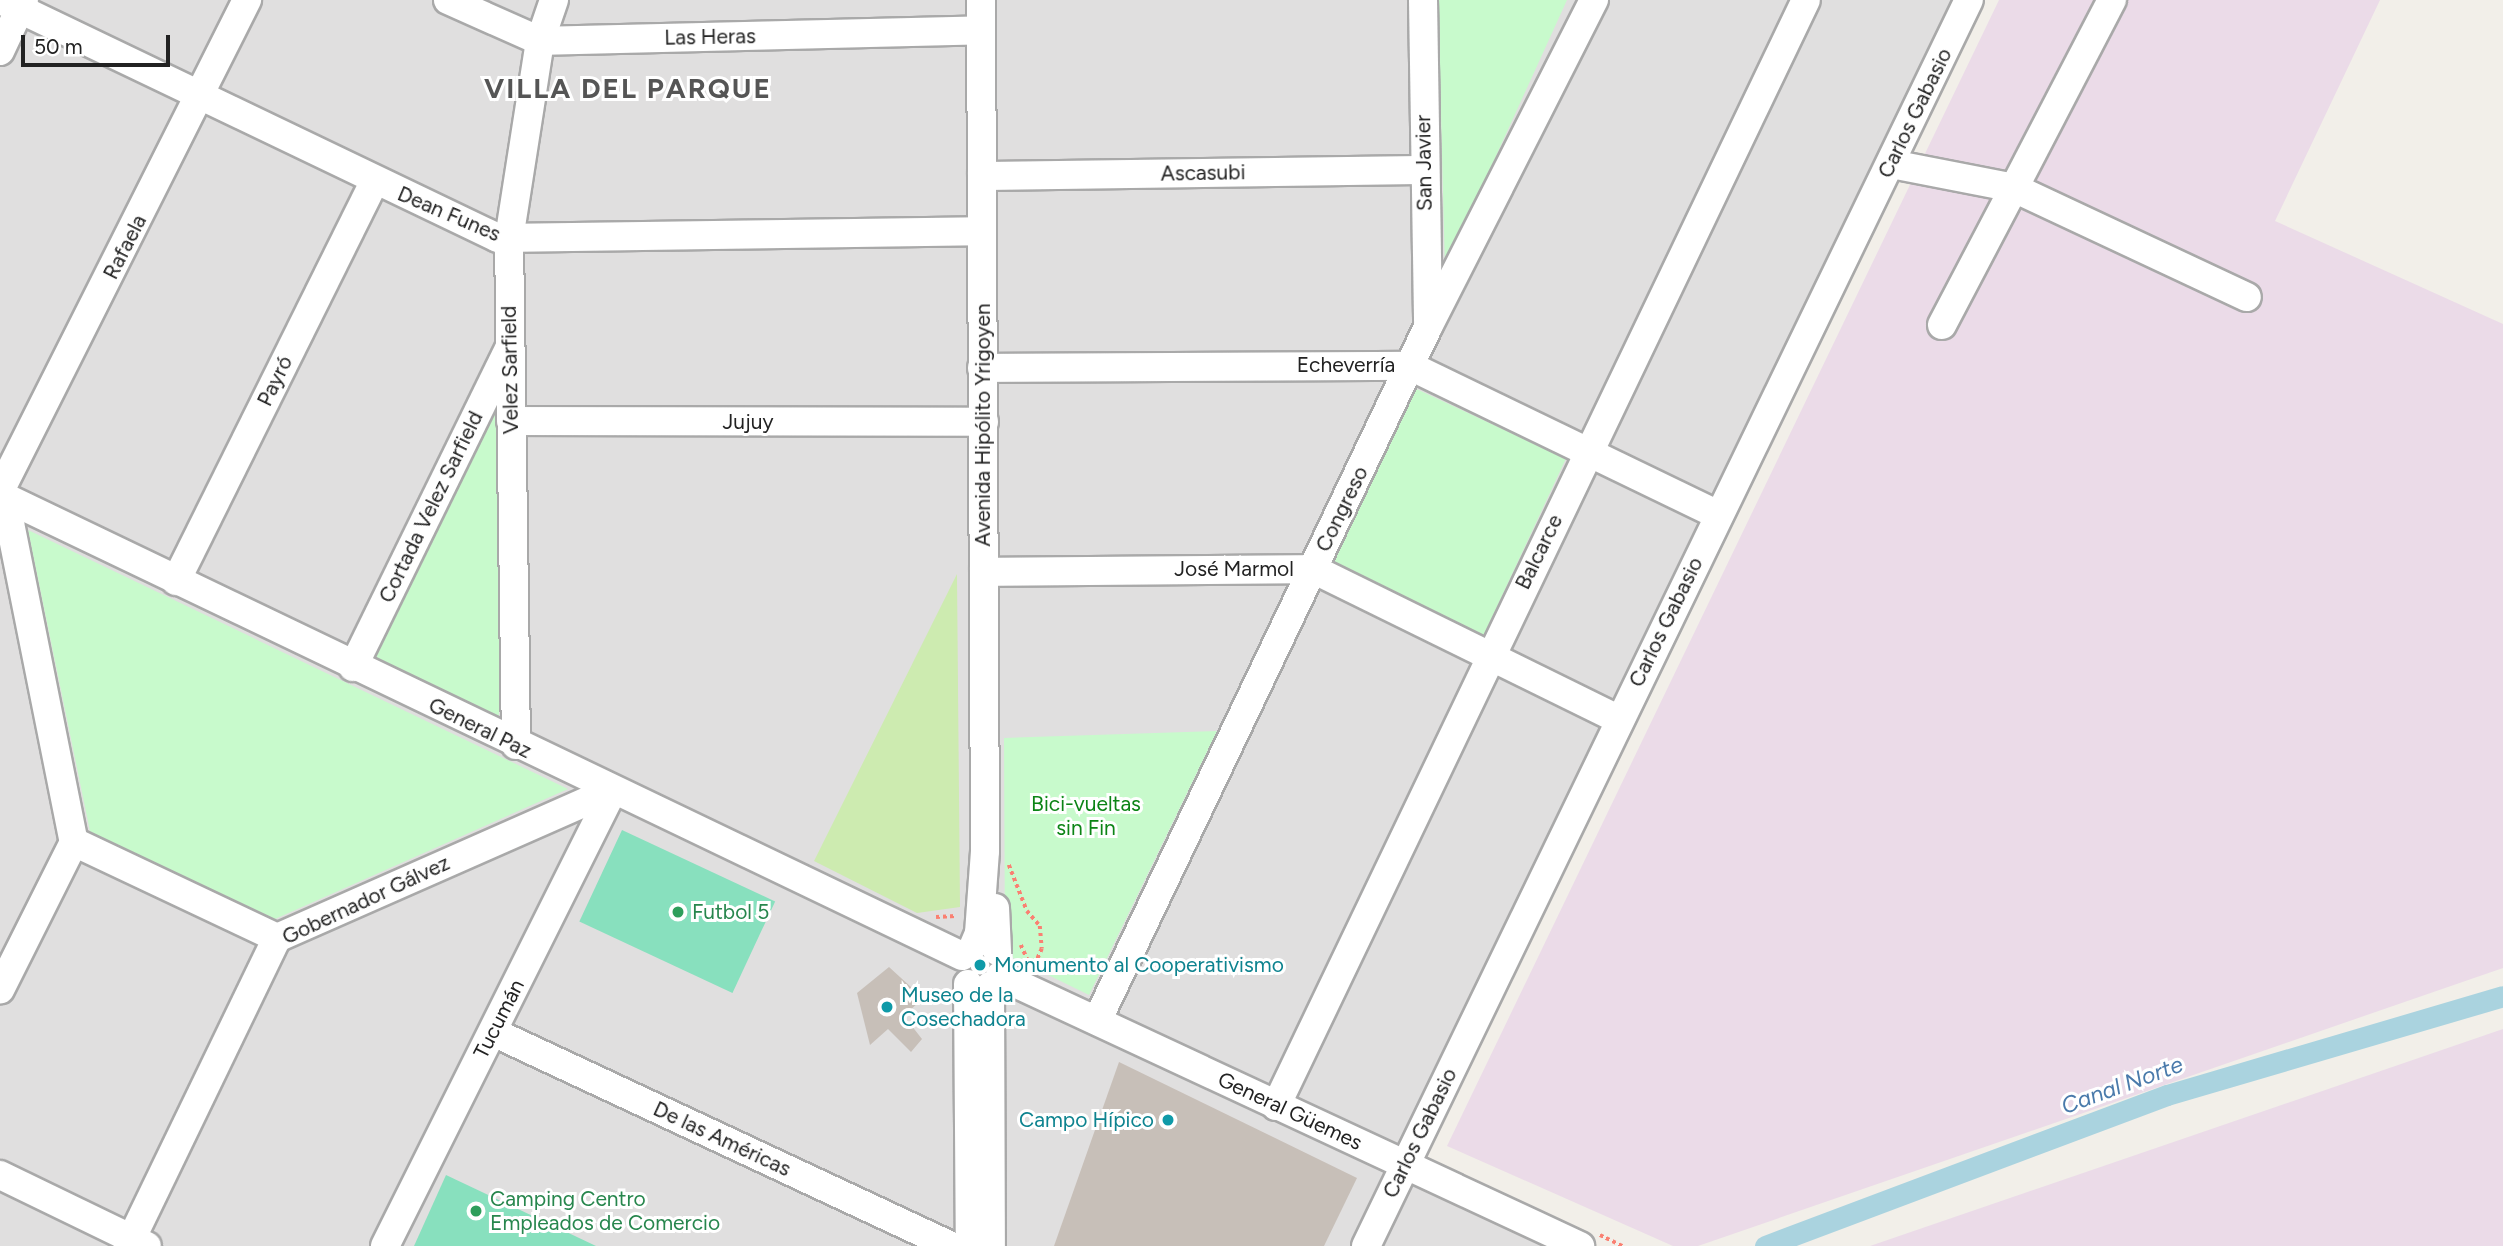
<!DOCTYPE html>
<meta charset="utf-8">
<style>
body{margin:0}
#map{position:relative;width:2503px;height:1246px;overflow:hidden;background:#f2efe9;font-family:Figtree,sans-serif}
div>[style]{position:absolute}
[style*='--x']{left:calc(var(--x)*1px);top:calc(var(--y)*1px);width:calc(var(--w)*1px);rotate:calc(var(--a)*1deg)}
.residential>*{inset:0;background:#e0dfdf}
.industrial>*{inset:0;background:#ebdbe8}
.grass>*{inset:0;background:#cdebb0}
.park>*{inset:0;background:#c8facc;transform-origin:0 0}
.pitch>*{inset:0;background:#88e0be;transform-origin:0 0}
.canal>*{height:21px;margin:-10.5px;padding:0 10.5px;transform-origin:10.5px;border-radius:10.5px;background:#aad3df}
.building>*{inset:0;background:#c7bfb8}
.path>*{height:3.5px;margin-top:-1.75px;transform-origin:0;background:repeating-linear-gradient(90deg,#fa8072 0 3.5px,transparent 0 7px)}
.roads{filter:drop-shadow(2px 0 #a9a9a9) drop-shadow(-2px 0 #a9a9a9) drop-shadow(0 2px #a9a9a9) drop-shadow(0 -2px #a9a9a9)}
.minor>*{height:28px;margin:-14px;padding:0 14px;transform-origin:14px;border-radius:14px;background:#fff}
.dots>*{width:19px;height:19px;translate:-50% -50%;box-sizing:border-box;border:4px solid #fff;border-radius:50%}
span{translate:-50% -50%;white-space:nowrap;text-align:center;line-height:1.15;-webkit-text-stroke:6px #fff;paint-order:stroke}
.street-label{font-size:21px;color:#222}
.park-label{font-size:21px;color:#0c8416}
.leisure-label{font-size:21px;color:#27864d}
.left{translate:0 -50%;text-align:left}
.culture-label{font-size:21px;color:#0d838f}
.right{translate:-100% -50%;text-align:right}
.water-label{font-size:23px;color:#4a7aab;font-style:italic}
.district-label{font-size:28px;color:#555;font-weight:700;letter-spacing:2px}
.scale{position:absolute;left:21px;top:35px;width:149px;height:32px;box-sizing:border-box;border:4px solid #222;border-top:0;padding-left:9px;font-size:21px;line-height:24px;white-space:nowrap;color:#222;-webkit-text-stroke:5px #fff;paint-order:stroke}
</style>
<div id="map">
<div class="residential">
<i style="clip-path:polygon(0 0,1969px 0,1405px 1164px,1580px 1246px,0 1246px)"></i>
</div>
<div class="industrial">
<i style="clip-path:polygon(1999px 0,2380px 0,2275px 221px,2503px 324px,2503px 968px,1698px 1246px,1673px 1246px,1447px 1146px)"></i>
<i style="clip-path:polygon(2503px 1029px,2503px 1246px,1870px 1246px)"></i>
</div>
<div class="grass">
<i style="clip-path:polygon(957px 574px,960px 907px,917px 913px,814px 861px)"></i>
</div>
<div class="park">
<i style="clip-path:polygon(1438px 0,1567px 0,1445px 268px)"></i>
<i style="left:1410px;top:386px;width:172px;height:200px;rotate:25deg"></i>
<i style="clip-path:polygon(499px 413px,499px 721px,376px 657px,488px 414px)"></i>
<i style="clip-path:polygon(28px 530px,568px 789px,275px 919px,91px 836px)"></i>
<i style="clip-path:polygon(1217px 731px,1089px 995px,1005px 954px,1004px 738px)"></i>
</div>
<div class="pitch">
<i style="left:622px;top:830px;width:169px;height:101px;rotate:25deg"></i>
<i style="clip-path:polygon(446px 1175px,596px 1246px,414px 1246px)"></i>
</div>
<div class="canal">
<i style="--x:1765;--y:1246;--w:429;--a:-20.6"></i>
<i style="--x:2167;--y:1095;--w:350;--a:-16.4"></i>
</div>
<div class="building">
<i style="clip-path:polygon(889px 967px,923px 998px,904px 1016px,922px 1039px,911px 1052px,888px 1029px,870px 1045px,857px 993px)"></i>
<i style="clip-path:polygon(1119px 1062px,1357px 1178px,1324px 1246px,1054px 1246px)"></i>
</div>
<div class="path">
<i style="--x:1009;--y:865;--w:49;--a:68.6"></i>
<i style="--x:1027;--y:911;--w:20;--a:49"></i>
<i style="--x:1040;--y:926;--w:23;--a:85"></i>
<i style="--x:1042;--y:949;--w:20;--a:114"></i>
<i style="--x:936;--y:917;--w:20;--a:-3"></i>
<i style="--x:1021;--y:945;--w:20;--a:66"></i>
<i style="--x:1600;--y:1235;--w:25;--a:26"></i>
</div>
<div class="roads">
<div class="minor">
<i style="--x:1;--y:0;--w:551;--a:25.59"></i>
<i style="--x:498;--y:238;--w:484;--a:-0.8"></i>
<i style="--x:448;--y:0;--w:101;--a:24"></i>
<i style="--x:540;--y:41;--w:441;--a:-1.4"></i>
<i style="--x:1423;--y:0;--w:324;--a:89.1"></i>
<i style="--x:0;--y:51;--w:56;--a:-64.8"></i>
<i style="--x:1891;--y:164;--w:125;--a:11"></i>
<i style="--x:2014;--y:188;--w:212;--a:-62.5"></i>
<i style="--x:982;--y:176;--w:442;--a:-0.8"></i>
<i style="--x:1942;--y:325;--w:155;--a:-62.3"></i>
<i style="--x:2014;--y:188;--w:257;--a:25.1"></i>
<i style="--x:982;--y:368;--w:428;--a:-0.3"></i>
<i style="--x:1410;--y:366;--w:342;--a:25.8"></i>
<i style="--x:511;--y:421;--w:473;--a:0.1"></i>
<i style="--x:0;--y:491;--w:550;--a:-63.3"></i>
<i style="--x:0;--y:495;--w:1067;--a:25.6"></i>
<i style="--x:0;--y:499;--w:26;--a:67"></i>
<i style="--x:10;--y:523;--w:325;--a:78.7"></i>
<i style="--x:74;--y:842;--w:165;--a:116.6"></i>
<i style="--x:984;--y:572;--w:329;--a:-0.5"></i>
<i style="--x:1313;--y:569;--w:340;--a:26.2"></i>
<i style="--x:176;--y:581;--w:445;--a:-63.6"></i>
<i style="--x:353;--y:667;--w:353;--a:-63.9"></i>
<i style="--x:516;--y:745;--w:506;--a:-90.79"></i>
<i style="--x:509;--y:239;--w:200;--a:-81.1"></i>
<i style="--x:540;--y:41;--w:43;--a:-71.1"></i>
<i style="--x:74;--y:842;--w:225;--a:25.3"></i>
<i style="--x:995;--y:908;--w:43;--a:87.3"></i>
<i style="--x:974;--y:945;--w:13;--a:-67"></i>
<i style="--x:979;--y:933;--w:82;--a:-85.8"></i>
<i style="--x:985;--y:851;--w:851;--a:-90.27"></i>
<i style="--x:1000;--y:976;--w:640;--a:24.96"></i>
<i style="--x:968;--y:984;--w:262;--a:89.6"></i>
<i style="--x:990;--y:986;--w:260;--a:89.8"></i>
<i style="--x:1097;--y:1021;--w:769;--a:-64.5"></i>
<i style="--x:1428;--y:327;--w:367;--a:-63.1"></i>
<i style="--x:493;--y:1032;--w:506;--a:25.04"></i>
<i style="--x:1276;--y:1106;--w:1226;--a:-64.4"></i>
<i style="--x:0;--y:1175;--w:163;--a:25.8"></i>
<i style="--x:128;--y:1246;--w:342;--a:-64.2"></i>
<i style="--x:277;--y:938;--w:367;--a:-23.8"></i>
<i style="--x:385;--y:1246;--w:510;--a:-63.43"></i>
<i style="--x:1366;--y:1246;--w:1384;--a:-64.18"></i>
</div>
</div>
<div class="dots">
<i style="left:678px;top:912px;background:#2e9e5b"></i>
<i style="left:980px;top:965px;background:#0f9aa8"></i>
<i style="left:887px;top:1007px;background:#0f9aa8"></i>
<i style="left:1168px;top:1120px;background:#0f9aa8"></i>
<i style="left:476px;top:1211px;background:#2e9e5b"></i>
</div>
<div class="street-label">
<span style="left:710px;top:37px;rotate:-1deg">Las Heras</span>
<span style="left:1915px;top:113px;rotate:-64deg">Carlos Gabasio</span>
<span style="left:1424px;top:163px;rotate:-91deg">San Javier</span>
<span style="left:1203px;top:173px;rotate:-1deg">Ascasubi</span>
<span style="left:449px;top:214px;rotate:23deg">Dean Funes</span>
<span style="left:125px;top:247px;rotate:-63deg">Rafaela</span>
<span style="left:1346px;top:365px">Echeverría</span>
<span style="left:510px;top:370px;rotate:-91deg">Velez Sarfield</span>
<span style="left:275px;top:381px;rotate:-64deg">Payró</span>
<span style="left:748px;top:422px">Jujuy</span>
<span style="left:983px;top:425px;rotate:-90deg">Avenida Hipólito Yrigoyen</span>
<span style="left:431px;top:507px;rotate:-64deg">Cortada Velez Sarfield</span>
<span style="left:1342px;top:509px;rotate:-64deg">Congreso</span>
<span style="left:1539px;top:552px;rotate:-64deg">Balcarce</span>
<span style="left:1234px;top:569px">José Marmol</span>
<span style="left:1666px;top:622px;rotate:-64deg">Carlos Gabasio</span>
<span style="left:480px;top:728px;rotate:26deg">General Paz</span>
<span style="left:366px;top:900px;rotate:-25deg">Gobernador Gálvez</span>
<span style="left:499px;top:1019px;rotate:-63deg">Tucumán</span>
<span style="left:1290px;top:1111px;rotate:25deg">General Güemes</span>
<span style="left:1420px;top:1133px;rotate:-64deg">Carlos Gabasio</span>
<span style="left:722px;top:1139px;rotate:25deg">De las Américas</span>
</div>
<div class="park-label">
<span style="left:1086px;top:816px">Bici-vueltas<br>sin Fin</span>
</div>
<div class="leisure-label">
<span class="left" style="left:692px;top:912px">Futbol 5</span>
<span class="left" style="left:490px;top:1211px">Camping Centro<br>Empleados de Comercio</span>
</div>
<div class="culture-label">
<span class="left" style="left:994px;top:965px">Monumento al Cooperativismo</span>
<span class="left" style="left:901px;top:1007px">Museo de la<br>Cosechadora</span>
<span class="right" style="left:1154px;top:1120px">Campo Hípico</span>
</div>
<div class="water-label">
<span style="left:2122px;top:1085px;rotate:-20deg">Canal Norte</span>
</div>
<div class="district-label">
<span style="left:628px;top:88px">VILLA DEL PARQUE</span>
</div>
<div class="scale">50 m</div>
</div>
